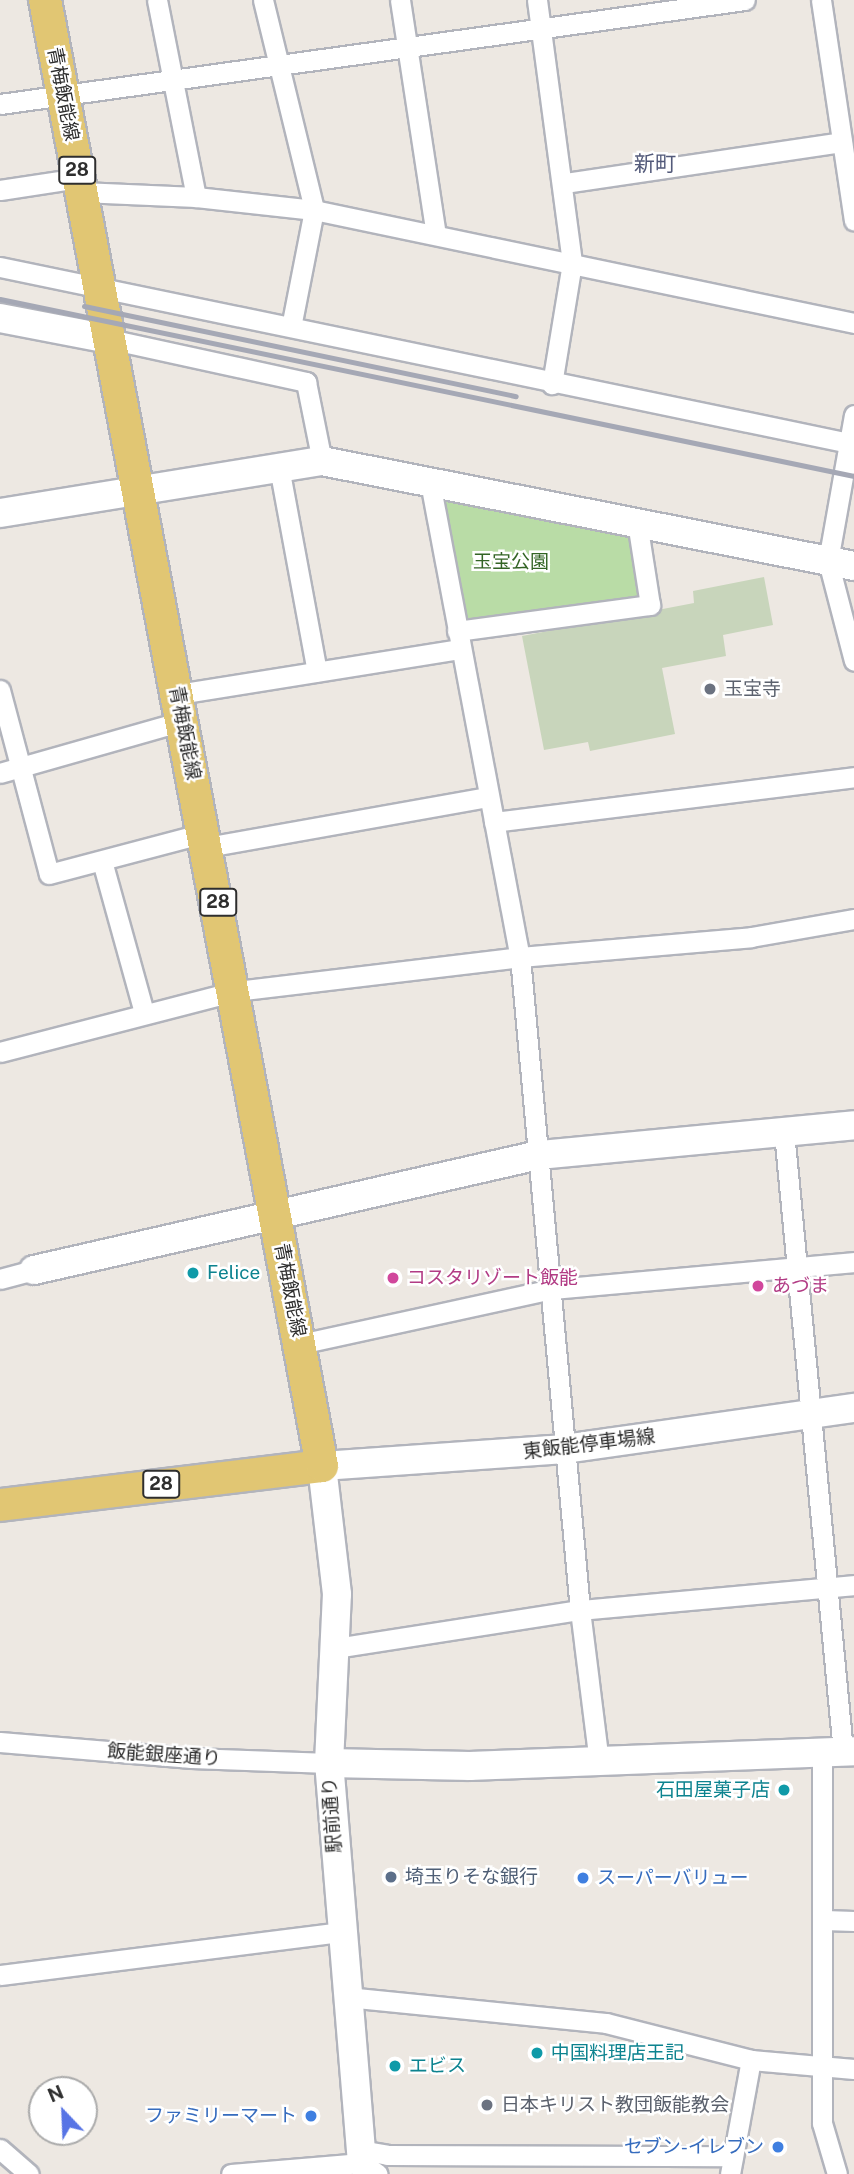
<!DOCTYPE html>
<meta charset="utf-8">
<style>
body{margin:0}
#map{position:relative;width:854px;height:2174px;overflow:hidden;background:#ede8e2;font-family:"Public Sans","Noto Sans JP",sans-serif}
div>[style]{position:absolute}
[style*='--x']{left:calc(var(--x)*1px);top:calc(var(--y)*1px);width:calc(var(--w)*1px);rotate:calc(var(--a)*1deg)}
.green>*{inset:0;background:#b9dca6}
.cemetery>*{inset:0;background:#c8d5bb}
.roads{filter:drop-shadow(2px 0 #b2b4bc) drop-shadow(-2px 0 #b2b4bc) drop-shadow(0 2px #b2b4bc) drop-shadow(0 -2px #b2b4bc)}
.street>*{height:19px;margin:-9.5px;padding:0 9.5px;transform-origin:9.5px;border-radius:9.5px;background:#fff}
.secondary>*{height:28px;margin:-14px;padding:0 14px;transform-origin:14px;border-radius:14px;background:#fff}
.primary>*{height:32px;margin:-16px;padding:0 16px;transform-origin:16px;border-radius:16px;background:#e1c673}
.rail>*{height:5px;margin:-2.5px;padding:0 2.5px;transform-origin:2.5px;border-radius:2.5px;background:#a5a8b5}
.dots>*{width:19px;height:19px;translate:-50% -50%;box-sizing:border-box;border:4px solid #fff;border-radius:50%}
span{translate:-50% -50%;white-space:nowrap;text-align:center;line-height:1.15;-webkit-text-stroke:5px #fff;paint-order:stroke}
.shield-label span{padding:2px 5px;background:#fff;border:2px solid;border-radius:5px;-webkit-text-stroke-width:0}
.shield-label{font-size:18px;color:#2e2e2e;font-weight:700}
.street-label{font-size:19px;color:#2e2e2e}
.park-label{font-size:19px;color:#336425}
.worship-label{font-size:19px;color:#5b616d}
.left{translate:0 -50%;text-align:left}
.culture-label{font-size:19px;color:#0d838f}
.right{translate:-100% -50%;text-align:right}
.hotel-label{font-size:19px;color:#b23c85}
.service-label{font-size:19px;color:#4e5e75}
.shop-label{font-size:19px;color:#366cbe}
.neighbourhood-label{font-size:21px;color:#535a7a}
.north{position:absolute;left:28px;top:2076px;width:70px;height:70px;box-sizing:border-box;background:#fff;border:2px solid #ababab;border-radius:50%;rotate:337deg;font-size:19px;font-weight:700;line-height:28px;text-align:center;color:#2e2e2e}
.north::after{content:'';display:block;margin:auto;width:24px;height:32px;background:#5774e5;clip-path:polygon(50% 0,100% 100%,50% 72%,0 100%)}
</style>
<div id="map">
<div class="green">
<i style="clip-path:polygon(432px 495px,637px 522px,650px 605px,457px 631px)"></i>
</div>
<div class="cemetery">
<i style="clip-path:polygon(764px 577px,773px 625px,723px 635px,726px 656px,662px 668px,675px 734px,590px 751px,588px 742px,544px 750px,522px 636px,694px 603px,693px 591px)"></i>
</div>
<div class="roads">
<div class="street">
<i style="--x:157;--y:0;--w:201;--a:78.8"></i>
<i style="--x:263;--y:0;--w:216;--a:76.3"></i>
<i style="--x:314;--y:210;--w:119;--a:101.1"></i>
<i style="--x:400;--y:0;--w:237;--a:81.3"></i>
<i style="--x:537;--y:0;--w:265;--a:82.4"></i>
<i style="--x:572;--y:263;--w:123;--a:99.4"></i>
<i style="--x:821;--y:0;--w:223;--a:81.5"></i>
<i style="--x:0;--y:104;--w:752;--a:-7.95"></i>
<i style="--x:565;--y:183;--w:280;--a:-8.4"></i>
<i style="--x:0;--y:190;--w:79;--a:-8.7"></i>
<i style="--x:81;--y:192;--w:115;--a:2.5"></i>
<i style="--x:196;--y:197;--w:119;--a:6.3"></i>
<i style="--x:314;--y:210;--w:552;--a:11.82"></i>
<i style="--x:0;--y:267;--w:872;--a:11.71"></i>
<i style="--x:109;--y:339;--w:202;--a:12.3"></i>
<i style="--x:306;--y:382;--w:81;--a:78.6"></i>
<i style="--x:854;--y:415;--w:148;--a:100.1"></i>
<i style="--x:828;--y:561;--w:103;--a:75.4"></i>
<i style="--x:279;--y:467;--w:208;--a:79.5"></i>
<i style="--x:430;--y:482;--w:483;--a:79.3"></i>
<i style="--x:520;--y:957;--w:656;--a:84.75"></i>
<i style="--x:580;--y:1610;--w:153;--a:82.9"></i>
<i style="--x:457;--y:631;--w:195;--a:-7.7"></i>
<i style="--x:650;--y:605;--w:84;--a:-98.9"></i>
<i style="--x:0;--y:690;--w:190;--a:75.1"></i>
<i style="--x:49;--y:874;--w:160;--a:-14.8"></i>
<i style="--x:178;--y:694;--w:286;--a:-9.1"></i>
<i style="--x:0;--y:773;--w:189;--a:-15.9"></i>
<i style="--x:494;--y:822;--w:363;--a:-7.1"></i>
<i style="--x:207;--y:847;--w:286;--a:-10.1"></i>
<i style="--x:102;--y:861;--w:157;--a:74.5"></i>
<i style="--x:0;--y:1052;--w:244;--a:-14.5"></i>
<i style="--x:236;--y:991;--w:286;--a:-6.8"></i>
<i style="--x:520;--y:957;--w:232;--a:-4.9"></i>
<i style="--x:751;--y:937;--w:105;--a:-9.9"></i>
<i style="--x:784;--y:1132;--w:623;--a:84.56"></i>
<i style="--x:0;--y:1279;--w:35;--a:-15"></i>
<i style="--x:300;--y:1344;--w:259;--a:-12.3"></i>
<i style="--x:553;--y:1289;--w:302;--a:-5.1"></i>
<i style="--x:336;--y:1648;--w:247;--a:-8.9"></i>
<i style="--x:580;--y:1610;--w:275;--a:-5.2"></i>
<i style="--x:0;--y:1742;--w:192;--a:4.8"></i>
<i style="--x:191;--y:1758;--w:138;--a:2.1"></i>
<i style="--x:822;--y:1753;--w:370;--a:90"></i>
<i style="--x:822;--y:2123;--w:53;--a:73.6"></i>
<i style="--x:824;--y:1920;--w:30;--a:2"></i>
<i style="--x:0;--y:1975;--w:343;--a:-7.2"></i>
<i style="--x:346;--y:1997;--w:261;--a:5.7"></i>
<i style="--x:606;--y:2023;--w:150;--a:14.3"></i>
<i style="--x:751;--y:2060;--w:103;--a:5"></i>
<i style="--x:0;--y:2149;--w:38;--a:41"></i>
<i style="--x:360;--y:2150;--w:27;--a:10"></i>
<i style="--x:387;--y:2155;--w:346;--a:0.2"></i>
<i style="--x:362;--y:2163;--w:19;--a:35"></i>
<i style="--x:231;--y:2174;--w:131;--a:-4.8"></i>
<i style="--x:730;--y:2174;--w:116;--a:-79.6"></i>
</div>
<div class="secondary">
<i style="--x:0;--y:318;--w:111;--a:10.9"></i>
<i style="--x:0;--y:513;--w:326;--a:-9.2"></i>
<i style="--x:322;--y:461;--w:542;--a:11.16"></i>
<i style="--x:34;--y:1270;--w:518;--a:-12.83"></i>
<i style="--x:539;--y:1155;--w:316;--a:-5.4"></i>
<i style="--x:329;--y:1763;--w:141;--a:1.2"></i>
<i style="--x:470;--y:1766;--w:384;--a:-2.2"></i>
<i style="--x:362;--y:2163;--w:401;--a:-94.7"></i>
<i style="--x:329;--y:1763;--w:169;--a:-87.3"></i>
<i style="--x:337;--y:1594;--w:129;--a:-96.7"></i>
<i style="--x:322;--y:1466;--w:244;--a:-4"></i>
<i style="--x:565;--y:1449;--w:292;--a:-8.1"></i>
</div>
<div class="primary">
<i style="--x:0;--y:1505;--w:324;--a:-6.9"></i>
<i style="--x:322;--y:1466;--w:1492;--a:-100.7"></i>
</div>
</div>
<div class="rail">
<i style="--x:0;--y:299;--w:872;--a:11.71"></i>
<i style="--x:84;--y:306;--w:441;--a:11.8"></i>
</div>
<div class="dots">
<i style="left:710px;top:689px;background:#6b7280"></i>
<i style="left:193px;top:1273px;background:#0f9aa8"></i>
<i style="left:393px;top:1278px;background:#d1479c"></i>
<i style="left:758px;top:1286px;background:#d1479c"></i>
<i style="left:784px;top:1790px;background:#0f9aa8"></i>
<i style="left:391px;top:1877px;background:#5c6f8a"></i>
<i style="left:583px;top:1878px;background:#3f7fe0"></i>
<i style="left:537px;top:2053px;background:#0f9aa8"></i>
<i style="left:395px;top:2066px;background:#0f9aa8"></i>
<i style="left:487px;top:2105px;background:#6b7280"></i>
<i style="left:311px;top:2116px;background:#3f7fe0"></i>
<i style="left:778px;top:2147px;background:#3f7fe0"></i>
</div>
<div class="shield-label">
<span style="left:77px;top:170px">28</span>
<span style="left:218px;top:902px">28</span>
<span style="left:161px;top:1484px">28</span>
</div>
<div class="street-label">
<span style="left:63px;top:94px;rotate:79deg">青梅飯能線</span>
<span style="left:185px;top:733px;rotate:79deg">青梅飯能線</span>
<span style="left:290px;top:1290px;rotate:79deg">青梅飯能線</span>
<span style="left:589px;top:1444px;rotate:-7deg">東飯能停車場線</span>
<span style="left:164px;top:1755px;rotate:4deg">飯能銀座通り</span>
<span style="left:332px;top:1815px;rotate:-94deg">駅前通り</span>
</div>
<div class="park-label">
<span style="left:511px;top:562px">玉宝公園</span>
</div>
<div class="worship-label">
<span class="left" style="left:724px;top:689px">玉宝寺</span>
<span class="left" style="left:501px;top:2105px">日本キリスト教団飯能教会</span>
</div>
<div class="culture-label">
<span class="left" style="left:207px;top:1273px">Felice</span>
<span class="right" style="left:770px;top:1790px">石田屋菓子店</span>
<span class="left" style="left:551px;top:2053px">中国料理店王記</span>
<span class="left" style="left:409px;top:2066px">エビス</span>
</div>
<div class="hotel-label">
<span class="left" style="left:407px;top:1278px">コスタリゾート飯能</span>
<span class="left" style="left:772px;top:1286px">あづま</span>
</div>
<div class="service-label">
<span class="left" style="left:405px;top:1877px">埼玉りそな銀行</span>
</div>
<div class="shop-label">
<span class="left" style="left:597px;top:1878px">スーパーバリュー</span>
<span class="right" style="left:297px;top:2116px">ファミリーマート</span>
<span class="right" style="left:764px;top:2147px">セブン-イレブン</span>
</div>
<div class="neighbourhood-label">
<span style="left:655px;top:164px">新町</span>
</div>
<div class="north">N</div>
</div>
